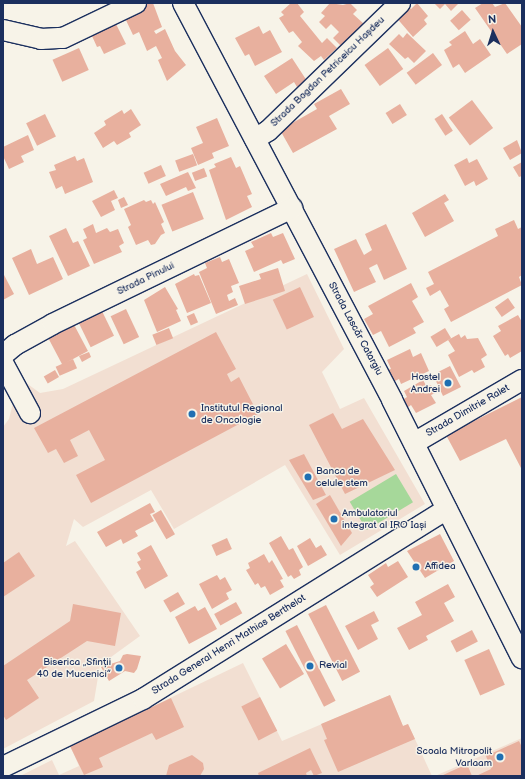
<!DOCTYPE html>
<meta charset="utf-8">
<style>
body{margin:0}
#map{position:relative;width:525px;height:779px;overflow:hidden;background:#f7f3e8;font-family:"Balsamiq Sans",sans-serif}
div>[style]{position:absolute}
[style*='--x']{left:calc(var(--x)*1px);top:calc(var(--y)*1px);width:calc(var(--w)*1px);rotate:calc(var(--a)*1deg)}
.built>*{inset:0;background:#f2dfd2}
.green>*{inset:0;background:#a6d89a;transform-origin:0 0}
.building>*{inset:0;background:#e8b09e;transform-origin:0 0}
.roads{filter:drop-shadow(1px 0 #1b2f5e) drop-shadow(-1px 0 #1b2f5e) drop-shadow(0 1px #1b2f5e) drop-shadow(0 -1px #1b2f5e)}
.minor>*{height:20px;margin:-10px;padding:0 10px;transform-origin:10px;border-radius:10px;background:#f7f3e8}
.dots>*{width:11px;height:11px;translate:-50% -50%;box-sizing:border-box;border:2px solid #f7f3e8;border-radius:50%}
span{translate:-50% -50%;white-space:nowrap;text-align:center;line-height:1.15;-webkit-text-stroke:3px #f7f3e8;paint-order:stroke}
.street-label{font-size:10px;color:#1b2f5e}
.poi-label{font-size:10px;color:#1b2f5e}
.right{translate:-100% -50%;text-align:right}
.left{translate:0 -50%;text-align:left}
.frame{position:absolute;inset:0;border:4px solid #1b2f5e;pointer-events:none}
.north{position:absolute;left:473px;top:12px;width:40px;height:40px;-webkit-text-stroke:3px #f7f3e8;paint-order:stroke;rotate:356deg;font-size:11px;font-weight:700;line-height:16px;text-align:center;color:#1b2f5e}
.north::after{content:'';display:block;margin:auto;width:14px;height:18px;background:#1b2f5e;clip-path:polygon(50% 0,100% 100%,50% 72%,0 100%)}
</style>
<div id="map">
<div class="built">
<i style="clip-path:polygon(307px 274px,344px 349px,322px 372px,340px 409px,364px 398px,425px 504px,340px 555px,285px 465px,174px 529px,151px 490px,83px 527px,74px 519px,66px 546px,75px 541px,140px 636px,100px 665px,94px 701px,3px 749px,3px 427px,9px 419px,13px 403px,8px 392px,25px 382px,40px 393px,63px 389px)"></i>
<i style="clip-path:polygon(243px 663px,282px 741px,390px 695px,403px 726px,408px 724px,432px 776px,20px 776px,52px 760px,59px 775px,79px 766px,70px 746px)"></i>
<i style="clip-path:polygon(522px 738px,522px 776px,435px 776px)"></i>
</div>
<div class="green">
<i style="left:396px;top:474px;width:33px;height:54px;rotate:59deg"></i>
</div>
<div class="building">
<i style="clip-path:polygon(148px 3px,153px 3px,162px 27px,154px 31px,156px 34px,165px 29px,175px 51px,186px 65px,167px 81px,158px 60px,162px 58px,156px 46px,147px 51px,139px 32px,133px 35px,124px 16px)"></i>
<i style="clip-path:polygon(291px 3px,297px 3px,304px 12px,300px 16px,322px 43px,327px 38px,337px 48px,324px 60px,321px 56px,314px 61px,298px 46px,302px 42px,293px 31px,289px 33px,279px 18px,284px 15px,281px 12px)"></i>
<i style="clip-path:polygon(330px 3px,343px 5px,350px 3px,357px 10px,353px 14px,364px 24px,341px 46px,333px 38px,339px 32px,331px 24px,326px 29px,319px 22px,325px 16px,321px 13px)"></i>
<i style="clip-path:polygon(417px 3px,428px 16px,424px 20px,427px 24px,413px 37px,395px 16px,407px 5px,411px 9px)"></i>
<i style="clip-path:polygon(434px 3px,459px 3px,451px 11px,445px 4px,440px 9px)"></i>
<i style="clip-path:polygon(483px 3px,492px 3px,495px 7px,505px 3px,522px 27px,522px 44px,507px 54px,475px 8px)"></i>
<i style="left:462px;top:10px;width:13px;height:16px;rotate:48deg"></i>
<i style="clip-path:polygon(116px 24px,126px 44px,104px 54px,100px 46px,97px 47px,92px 36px)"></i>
<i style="clip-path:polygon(259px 26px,263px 34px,270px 30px,282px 52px,255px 66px,249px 54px,245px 56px,235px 38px)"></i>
<i style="clip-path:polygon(465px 31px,473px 44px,480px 39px,491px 55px,465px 73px,459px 64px,453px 68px,444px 50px,452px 45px,449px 42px)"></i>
<i style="clip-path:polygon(407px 33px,426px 51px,414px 63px,408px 57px,405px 59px,389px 44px,399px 34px,403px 38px)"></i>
<i style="left:79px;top:48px;width:24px;height:29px;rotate:66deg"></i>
<i style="left:388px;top:48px;width:26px;height:29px;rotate:54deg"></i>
<i style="left:433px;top:53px;width:15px;height:33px;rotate:53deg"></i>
<i style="clip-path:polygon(292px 58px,307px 81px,297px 87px,294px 82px,276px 94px,264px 76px)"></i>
<i style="clip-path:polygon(341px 89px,350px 104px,329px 116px,337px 129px,293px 153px,280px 130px,317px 109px,314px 104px)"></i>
<i style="left:472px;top:100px;width:35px;height:29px;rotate:53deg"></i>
<i style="left:400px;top:104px;width:13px;height:17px;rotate:58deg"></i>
<i style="clip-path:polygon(131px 109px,141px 125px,129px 133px,131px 137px,117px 145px,114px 141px,103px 148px,94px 133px,106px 125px,104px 121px,122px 110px,124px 114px)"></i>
<i style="left:45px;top:114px;width:25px;height:21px;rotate:64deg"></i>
<i style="left:442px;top:114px;width:20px;height:9px;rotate:57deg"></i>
<i style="clip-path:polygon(217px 118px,229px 146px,212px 153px,214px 158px,198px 165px,191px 148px,203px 143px,196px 127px)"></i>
<i style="clip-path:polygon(28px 135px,34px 150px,21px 156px,24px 162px,9px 169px,3px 156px,3px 147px)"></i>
<i style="clip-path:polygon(517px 140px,522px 153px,510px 160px,503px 148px)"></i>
<i style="left:193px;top:154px;width:12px;height:19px;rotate:70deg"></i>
<i style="clip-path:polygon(75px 156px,77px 161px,84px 158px,93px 182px,65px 194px,62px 186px,56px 189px,49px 172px,56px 170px,54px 165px)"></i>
<i style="clip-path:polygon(231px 157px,236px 168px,240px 166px,252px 194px,247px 196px,252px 207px,226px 220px,209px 170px,216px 167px,214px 164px)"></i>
<i style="clip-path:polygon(467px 158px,469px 163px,477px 159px,488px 179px,476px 186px,474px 181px,465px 186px,454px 165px)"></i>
<i style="clip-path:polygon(522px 162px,522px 176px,519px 177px,513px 167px)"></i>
<i style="left:161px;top:165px;width:12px;height:19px;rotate:66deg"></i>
<i style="left:204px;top:168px;width:9px;height:13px;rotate:69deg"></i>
<i style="clip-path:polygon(188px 172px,196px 188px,188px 191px,186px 187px,166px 196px,160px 184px)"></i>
<i style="clip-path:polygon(114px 190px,118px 198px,111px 201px,115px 210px,101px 217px,92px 201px)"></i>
<i style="left:193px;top:192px;width:29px;height:34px;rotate:68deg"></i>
<i style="clip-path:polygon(445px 194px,449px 200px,444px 203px,454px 221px,425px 237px,412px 213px)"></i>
<i style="clip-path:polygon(124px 197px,128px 205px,121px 208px,118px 200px)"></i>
<i style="clip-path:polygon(144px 200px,146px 202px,151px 200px,153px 204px,155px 202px,164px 222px,161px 224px,165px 233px,161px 235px,155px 244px,151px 245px,148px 240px,136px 245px,128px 227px,131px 225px,124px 209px)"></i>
<i style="clip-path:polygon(514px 220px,518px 229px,522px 227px,522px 275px,519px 277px,522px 285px,451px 322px,444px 309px,449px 306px,440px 290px,430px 296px,426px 288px,434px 284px,428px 272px,498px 236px,495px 229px)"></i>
<i style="clip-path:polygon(93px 224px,96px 233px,107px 228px,110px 232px,118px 229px,124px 243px,119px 246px,122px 252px,94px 264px,83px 240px,87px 238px,83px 229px)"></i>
<i style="clip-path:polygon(386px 224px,407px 269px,384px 280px,377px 264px,369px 268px,376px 282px,354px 292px,334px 249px,356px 239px,364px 255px,372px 250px,365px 234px)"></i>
<i style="clip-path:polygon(66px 228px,73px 243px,78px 241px,90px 266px,68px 276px,49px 236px)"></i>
<i style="clip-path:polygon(271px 233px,273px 237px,283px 233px,295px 259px,283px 264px,281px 260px,254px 272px,245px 251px,254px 247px,251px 242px)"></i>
<i style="clip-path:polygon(31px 249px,37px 264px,53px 257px,63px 279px,29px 295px,12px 258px)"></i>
<i style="clip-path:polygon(220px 257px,222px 262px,229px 259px,239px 283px,231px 286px,233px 292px,227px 295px,229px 301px,235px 298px,238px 305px,216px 314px,199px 272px,207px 268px,205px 263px)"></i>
<i style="clip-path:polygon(278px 268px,285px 291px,245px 304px,239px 286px,261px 279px,259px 274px)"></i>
<i style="clip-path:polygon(3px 273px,14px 294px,3px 300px)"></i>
<i style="clip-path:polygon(194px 274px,195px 276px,199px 275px,211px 303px,187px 313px,175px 284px)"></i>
<i style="clip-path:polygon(411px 283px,418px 297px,412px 301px,424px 322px,413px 328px,416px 333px,389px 347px,381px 331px,373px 335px,364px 319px,373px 314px,368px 306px)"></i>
<i style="clip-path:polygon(165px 287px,178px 309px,176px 310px,181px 321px,157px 332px,144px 300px)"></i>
<i style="left:300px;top:287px;width:33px;height:30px;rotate:65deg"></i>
<i style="left:508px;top:298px;width:12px;height:16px;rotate:55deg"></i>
<i style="left:100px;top:307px;width:32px;height:26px;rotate:64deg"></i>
<i style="left:126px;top:309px;width:31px;height:17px;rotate:65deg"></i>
<i style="left:194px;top:313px;width:10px;height:8px;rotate:66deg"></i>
<i style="clip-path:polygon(518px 315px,522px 322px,522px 351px,510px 358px,508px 354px,505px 356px,493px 336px,501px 331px,498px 326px)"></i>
<i style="left:72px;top:321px;width:34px;height:29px;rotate:62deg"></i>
<i style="left:169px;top:328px;width:11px;height:18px;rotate:68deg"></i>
<i style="left:445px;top:328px;width:12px;height:17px;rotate:59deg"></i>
<i style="clip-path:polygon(216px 332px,236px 369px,227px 374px,231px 382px,239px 377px,258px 414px,91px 503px,76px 475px,105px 460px,89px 430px,70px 440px,78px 456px,64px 463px,56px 449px,48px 453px,34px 428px)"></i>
<i style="clip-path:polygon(459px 334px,461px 338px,465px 335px,467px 339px,478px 338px,487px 355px,481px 359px,485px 367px,474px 373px,472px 370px,459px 377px,448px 355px,455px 351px,448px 340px)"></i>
<i style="clip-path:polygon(410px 349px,413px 357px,421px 353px,429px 371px,401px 384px,399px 379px,393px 382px,387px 370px,391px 369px,387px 360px)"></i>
<i style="clip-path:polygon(89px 352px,91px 357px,82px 362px,79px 356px)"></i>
<i style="left:73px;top:359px;width:10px;height:19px;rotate:66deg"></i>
<i style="clip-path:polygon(450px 366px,461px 387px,443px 396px,435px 379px,440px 376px,438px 372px)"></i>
<i style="left:55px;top:370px;width:8px;height:13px;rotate:60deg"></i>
<i style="clip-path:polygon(423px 380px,427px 387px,431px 385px,435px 393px,431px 395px,436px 403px,416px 413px,411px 405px,407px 408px,402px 400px,407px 397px,404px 391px)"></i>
<i style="clip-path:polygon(522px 397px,522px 470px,506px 439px,460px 461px,446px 435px)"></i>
<i style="clip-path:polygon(333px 413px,342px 429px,363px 419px,395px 470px,345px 494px,309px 425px)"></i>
<i style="clip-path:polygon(304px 454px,326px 495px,313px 500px,289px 460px)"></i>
<i style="clip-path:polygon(330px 495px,352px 533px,341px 546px,316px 504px)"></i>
<i style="clip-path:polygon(150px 503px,155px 512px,150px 514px,154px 521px,135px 531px,138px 536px,123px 544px,121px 539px,106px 547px,97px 532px)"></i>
<i style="left:161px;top:510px;width:28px;height:10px;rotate:60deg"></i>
<i style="clip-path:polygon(440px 534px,454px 561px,425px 578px,407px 551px)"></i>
<i style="clip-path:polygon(281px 536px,289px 550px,293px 548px,303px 567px,299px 570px,301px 575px,294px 579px,291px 575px,288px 577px,269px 543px)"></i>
<i style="left:227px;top:538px;width:12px;height:17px;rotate:66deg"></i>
<i style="clip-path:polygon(310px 538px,316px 548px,321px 545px,327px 555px,308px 566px,297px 546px)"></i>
<i style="clip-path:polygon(151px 545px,168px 576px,145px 589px,136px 572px,141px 569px,137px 562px,141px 560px,137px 553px)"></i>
<i style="clip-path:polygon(19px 552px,35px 576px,3px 597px,3px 563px)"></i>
<i style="clip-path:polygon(264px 554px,269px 563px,272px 560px,283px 579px,280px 580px,284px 587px,270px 595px,265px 586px,261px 588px,258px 583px,255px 585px,246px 570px,250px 568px,248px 563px)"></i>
<i style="clip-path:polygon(398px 561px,408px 577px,377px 597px,370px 587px,374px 584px,368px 575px,386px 563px,388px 567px)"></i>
<i style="clip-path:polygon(217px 575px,220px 580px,225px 577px,232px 590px,226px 593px,229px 599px,212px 609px,199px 584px)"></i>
<i style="clip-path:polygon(448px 584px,455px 597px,444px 603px,454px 621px,426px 636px,428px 640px,409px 650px,397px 628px,422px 615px,415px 602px)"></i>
<i style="left:178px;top:592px;width:14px;height:17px;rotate:60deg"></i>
<i style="left:236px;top:602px;width:13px;height:25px;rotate:61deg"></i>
<i style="clip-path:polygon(73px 604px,121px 613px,115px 646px,87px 641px,27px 680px,39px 698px,6px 720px,3px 715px,3px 666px,70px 621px)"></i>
<i style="left:326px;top:605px;width:75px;height:20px;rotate:63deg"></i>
<i style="clip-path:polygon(195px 606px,198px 611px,205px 607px,217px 629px,189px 644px,175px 617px)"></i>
<i style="clip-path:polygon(374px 611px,379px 621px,371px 625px,378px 639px,358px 650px,345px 626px)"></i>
<i style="left:297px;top:625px;width:85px;height:13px;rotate:63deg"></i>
<i style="left:472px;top:630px;width:13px;height:24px;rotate:63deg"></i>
<i style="left:286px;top:644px;width:35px;height:28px;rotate:59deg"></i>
<i style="left:489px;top:649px;width:39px;height:27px;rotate:66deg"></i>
<i style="clip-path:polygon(127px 654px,141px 656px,137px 669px,134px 673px,125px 671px,109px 681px,101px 667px,120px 661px,123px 655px)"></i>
<i style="clip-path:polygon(390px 695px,403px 726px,408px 724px,415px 739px,338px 772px,324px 740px,327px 739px,321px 724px)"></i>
<i style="left:260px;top:697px;width:38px;height:21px;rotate:63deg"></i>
<i style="clip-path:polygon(171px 698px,184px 727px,156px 740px,152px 733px,99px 758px,103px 767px,84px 775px,70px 746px)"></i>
<i style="clip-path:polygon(519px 741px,522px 747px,522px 775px,476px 776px,491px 769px,486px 756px)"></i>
<i style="clip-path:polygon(310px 748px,322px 773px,314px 776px,311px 770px,306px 773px,307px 776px,259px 776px,258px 773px)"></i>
<i style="clip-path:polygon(192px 755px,203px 763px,204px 769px,200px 776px,166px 776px,169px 765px)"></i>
<i style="clip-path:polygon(467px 764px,472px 776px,441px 776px)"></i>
</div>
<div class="roads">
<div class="minor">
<i style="--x:183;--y:3;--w:449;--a:62.2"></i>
<i style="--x:392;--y:400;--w:289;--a:63.3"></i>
<i style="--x:3;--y:30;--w:39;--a:13"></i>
<i style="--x:41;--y:39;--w:22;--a:-3"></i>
<i style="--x:63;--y:38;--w:81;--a:-25.6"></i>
<i style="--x:255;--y:139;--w:15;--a:-32"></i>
<i style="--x:268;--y:131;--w:184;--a:-44.1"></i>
<i style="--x:3;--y:355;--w:16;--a:-40"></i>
<i style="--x:15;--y:345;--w:43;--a:-28.9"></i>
<i style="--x:53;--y:324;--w:266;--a:-25.9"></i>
<i style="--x:3;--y:363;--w:57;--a:61.6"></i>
<i style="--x:414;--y:443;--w:125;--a:-30.3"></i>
<i style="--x:3;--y:767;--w:156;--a:-25.9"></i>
<i style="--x:143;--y:699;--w:358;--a:-32"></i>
</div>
</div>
<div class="dots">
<i style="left:448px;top:383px;background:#1f6fb2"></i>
<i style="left:192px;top:414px;background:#1f6fb2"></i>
<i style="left:308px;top:477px;background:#1f6fb2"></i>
<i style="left:334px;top:519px;background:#1f6fb2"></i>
<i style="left:416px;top:567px;background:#1f6fb2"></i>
<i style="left:310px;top:666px;background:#1f6fb2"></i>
<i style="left:119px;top:668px;background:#1f6fb2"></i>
<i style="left:500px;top:757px;background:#1f6fb2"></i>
</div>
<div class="street-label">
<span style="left:328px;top:72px;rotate:-44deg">Strada Bogdan Petriceicu Hașdeu</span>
<span style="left:146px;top:279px;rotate:-26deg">Strada Pinului</span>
<span style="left:355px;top:329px;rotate:62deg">Strada Lascăr Catargiu</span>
<span style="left:468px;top:411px;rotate:-30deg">Strada Dimitrie Ralet</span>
<span style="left:229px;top:645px;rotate:-32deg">Strada General Henri Mathias Berthelot</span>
</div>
<div class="poi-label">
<span class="right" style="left:440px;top:383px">Hostel<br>Andrei</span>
<span class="left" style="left:201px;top:414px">Institutul Regional<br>de Oncologie</span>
<span class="left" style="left:316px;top:477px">Banca de<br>celule stem</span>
<span class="left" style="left:342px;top:519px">Ambulatoriul<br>integrat al IRO Iași</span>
<span class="left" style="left:425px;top:567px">Affidea</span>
<span class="right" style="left:111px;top:668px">Biserica „Sfinții<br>40 de Mucenici”</span>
<span class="left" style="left:319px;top:666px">Revial</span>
<span class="right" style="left:492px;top:757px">Scoala Mitropolit<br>Varlaam</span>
</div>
<div class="frame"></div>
<div class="north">N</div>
</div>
